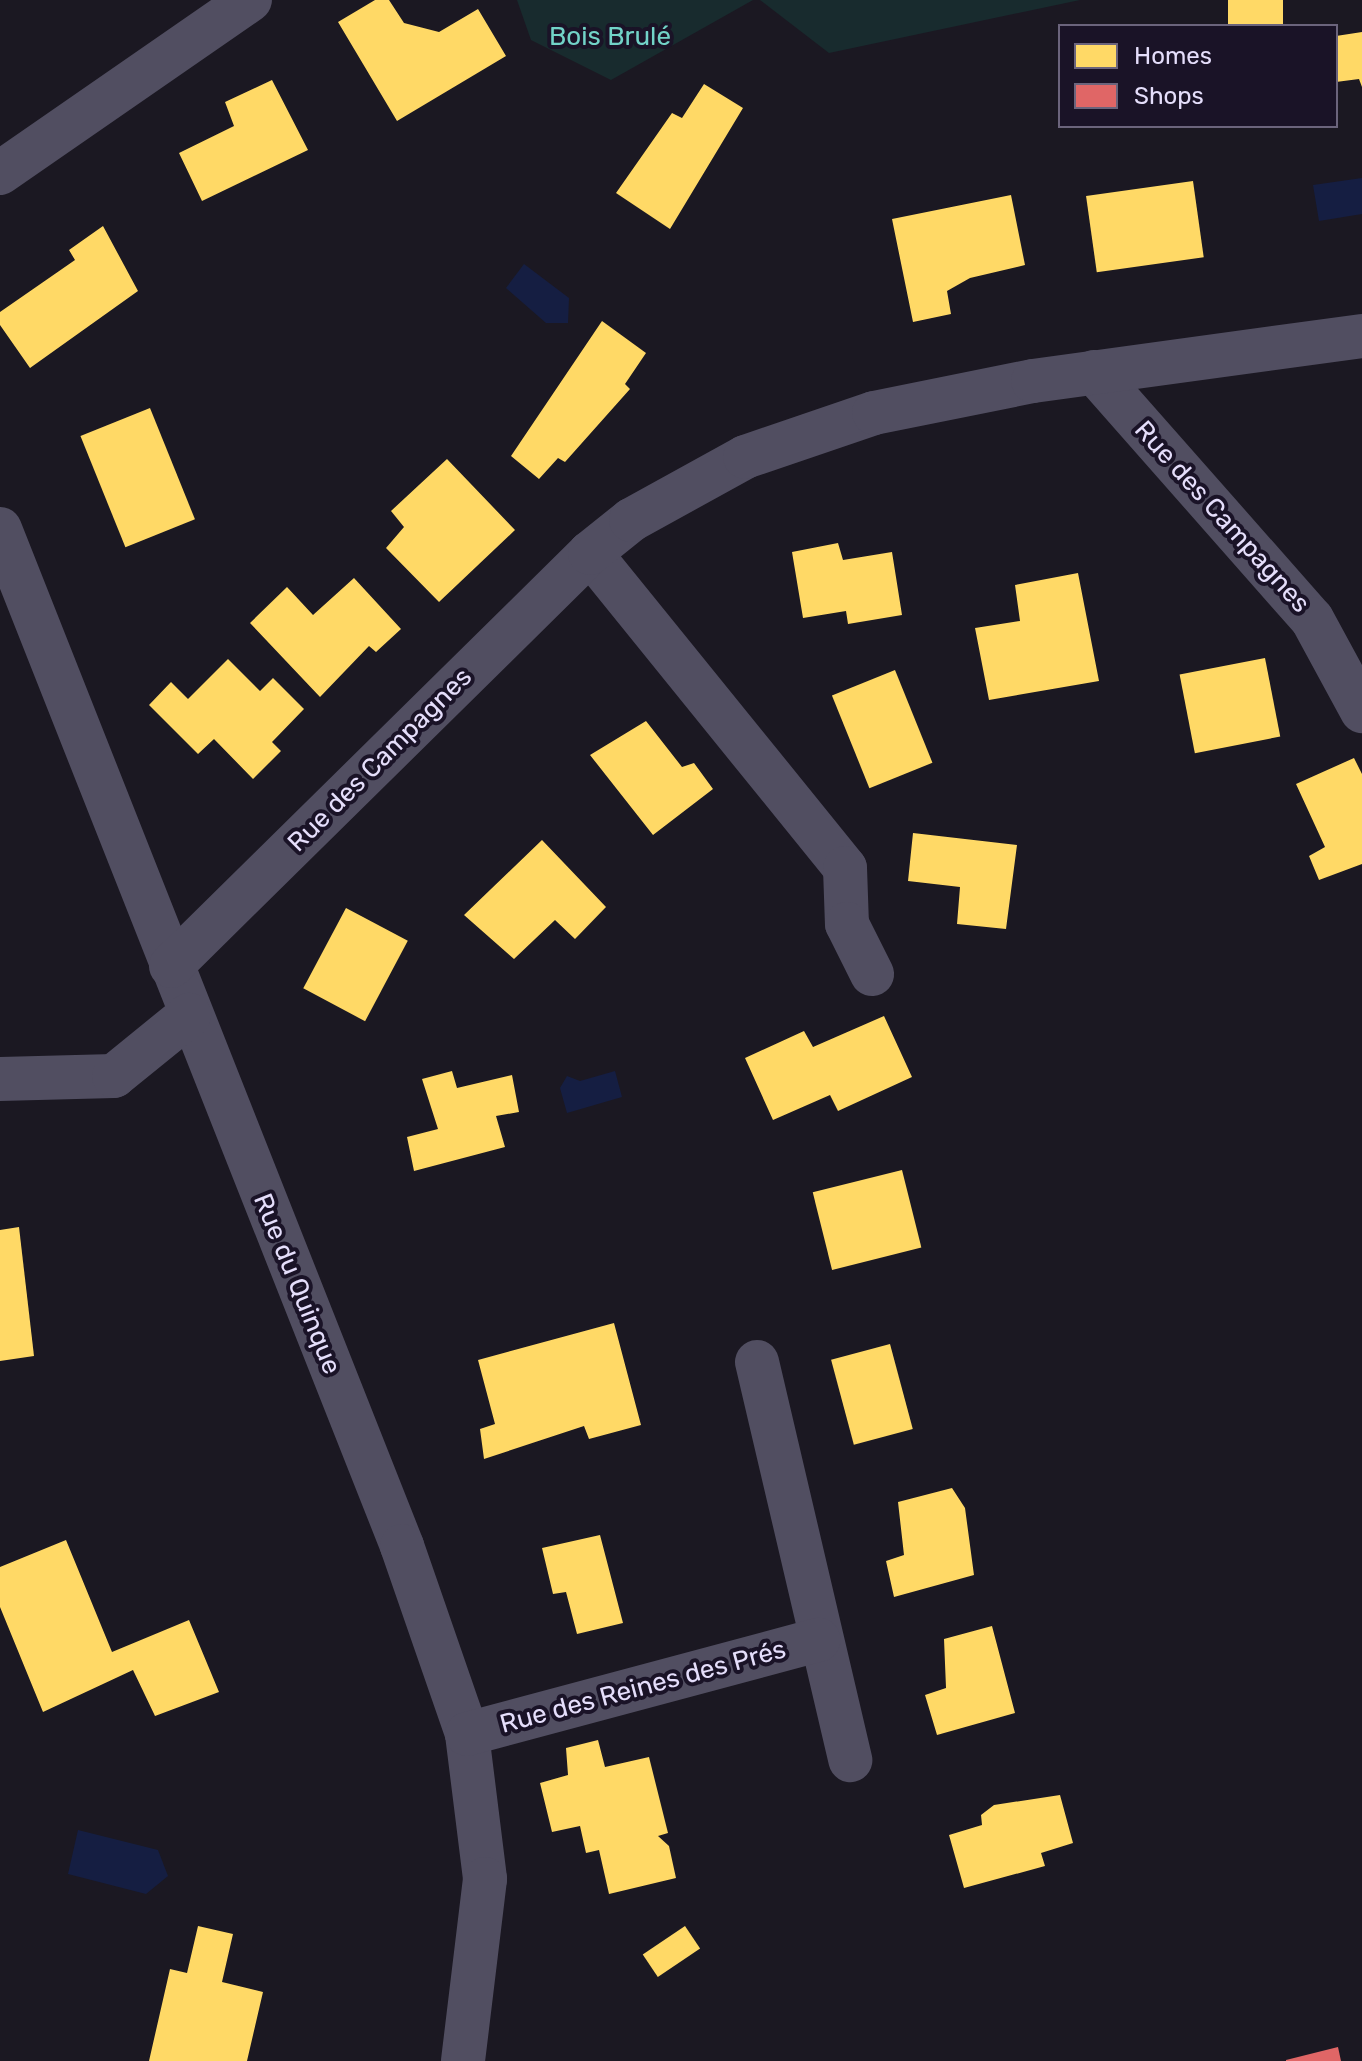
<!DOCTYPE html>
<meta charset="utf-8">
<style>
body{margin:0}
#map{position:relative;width:1362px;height:2061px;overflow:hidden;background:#1b1822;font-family:Rubik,sans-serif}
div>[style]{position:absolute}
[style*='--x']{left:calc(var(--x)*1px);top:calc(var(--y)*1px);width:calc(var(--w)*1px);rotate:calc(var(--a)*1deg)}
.green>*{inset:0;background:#182b2e}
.water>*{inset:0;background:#151e42}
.homes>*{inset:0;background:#ffd966;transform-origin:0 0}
.shops>*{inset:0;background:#e06666}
.minor>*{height:44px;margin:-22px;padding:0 22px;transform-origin:22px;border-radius:22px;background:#514e61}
span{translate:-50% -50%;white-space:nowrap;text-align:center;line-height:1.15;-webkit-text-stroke:8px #1a1327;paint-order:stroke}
.park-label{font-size:26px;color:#72d3c8}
.street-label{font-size:26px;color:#e5defb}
.legend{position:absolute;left:1058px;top:24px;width:280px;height:104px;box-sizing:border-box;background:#1a1327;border:2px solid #6b647c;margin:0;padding:10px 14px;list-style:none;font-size:24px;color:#e5defb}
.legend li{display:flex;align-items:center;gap:16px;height:40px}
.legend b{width:40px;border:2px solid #6b647c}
</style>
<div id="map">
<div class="green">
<i style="clip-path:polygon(517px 0,753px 0,611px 80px,531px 40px)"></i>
<i style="clip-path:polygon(760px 0,1080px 0,829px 53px)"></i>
</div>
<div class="water">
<i style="clip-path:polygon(1362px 178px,1362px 214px,1319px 221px,1313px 185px)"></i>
<i style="clip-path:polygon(524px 264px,569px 298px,568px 323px,546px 323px,506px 288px)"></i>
<i style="clip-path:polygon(615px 1071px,622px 1097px,567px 1113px,560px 1088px,567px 1076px,580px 1081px)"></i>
<i style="clip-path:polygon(78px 1830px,158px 1850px,168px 1876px,146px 1894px,68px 1874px)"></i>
</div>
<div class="homes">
<i style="clip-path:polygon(375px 0,389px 0,404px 23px,439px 32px,478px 9px,506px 56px,397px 121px,338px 22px)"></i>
<i style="left:1228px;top:0;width:55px;height:26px"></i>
<i style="clip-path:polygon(1362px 32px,1362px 87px,1359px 79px,1336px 82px,1336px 36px)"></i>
<i style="clip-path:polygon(272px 80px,308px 150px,202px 201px,179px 153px,234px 126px,225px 102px)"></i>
<i style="clip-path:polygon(704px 84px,743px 108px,670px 229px,616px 193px,672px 113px,682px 118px)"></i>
<i style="left:1193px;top:181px;width:77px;height:108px;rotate:82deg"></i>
<i style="clip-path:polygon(1011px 195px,1025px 265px,970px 278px,947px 291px,951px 314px,913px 322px,892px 219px)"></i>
<i style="clip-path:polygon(103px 226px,138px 291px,30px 368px,0 325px,0 312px,75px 260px,69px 250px)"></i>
<i style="clip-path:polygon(602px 321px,646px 353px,625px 384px,630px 389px,565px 462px,558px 458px,539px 479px,511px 456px)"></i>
<i style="left:150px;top:408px;width:120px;height:75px;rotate:68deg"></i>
<i style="clip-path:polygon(447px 459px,515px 530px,439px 602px,386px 548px,404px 527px,391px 511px)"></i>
<i style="clip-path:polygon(838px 543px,843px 560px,892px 552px,902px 615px,848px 624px,846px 611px,803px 618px,792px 552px)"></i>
<i style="clip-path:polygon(1078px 573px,1099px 681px,989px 700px,975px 628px,1020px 621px,1015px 585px)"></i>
<i style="clip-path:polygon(354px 578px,401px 629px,376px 652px,369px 646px,320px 697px,250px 623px,287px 587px,313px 615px)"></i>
<i style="left:1265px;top:658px;width:80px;height:87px;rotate:79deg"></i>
<i style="clip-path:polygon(228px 659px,260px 691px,273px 678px,304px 709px,272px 742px,281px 751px,253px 779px,214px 739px,198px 754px,149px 705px,171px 682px,188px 699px)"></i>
<i style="left:895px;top:670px;width:100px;height:68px;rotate:68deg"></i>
<i style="clip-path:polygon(646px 721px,682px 767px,694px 763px,713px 789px,653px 835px,590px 755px)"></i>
<i style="clip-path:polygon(1354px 758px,1362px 774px,1362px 864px,1319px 880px,1309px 856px,1325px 847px,1296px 784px)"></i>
<i style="clip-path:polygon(913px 833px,1017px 845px,1006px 929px,957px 924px,960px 887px,908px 881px)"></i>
<i style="clip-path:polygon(542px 840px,606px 907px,575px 939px,555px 920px,514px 959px,464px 915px)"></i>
<i style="left:346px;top:908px;width:70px;height:91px;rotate:28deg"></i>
<i style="clip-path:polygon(884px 1016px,912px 1077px,838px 1111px,830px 1095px,773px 1120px,745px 1058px,804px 1031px,813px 1047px)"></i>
<i style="clip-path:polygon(452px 1071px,457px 1088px,512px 1075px,519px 1112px,496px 1116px,505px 1147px,414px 1171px,407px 1137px,438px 1129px,422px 1079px)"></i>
<i style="left:902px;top:1170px;width:80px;height:92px;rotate:76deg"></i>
<i style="clip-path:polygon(19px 1227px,34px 1356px,0 1361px,0 1230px)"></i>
<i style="clip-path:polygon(614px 1323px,641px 1425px,589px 1439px,584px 1426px,484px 1459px,480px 1429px,495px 1424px,478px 1360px)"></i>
<i style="left:890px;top:1344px;width:88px;height:61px;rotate:75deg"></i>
<i style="clip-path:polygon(952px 1488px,965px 1508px,974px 1575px,894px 1597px,886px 1561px,904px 1555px,898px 1502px)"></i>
<i style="clip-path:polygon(600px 1535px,623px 1623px,577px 1634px,566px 1592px,553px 1594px,542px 1548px)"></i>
<i style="clip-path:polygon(66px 1540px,112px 1652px,189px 1620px,219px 1692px,155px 1716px,133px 1670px,43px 1712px,0 1607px,0 1567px)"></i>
<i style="clip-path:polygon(992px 1626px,1015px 1713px,937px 1735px,925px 1695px,946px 1688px,944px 1639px)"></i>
<i style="clip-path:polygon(598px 1740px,605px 1767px,649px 1757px,668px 1833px,658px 1836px,669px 1846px,676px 1878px,609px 1894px,599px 1850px,586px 1853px,580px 1826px,552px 1832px,540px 1783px,568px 1775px,566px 1748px)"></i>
<i style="clip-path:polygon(1060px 1795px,1073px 1843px,1041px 1853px,1045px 1866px,964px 1888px,949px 1835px,982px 1825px,981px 1815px,994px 1805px)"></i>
<i style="clip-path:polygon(198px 1926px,233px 1934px,222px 1982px,263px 1992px,247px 2061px,149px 2061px,170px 1969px,187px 1973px)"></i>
<i style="left:685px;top:1926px;width:27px;height:51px;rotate:56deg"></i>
</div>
<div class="shops">
<i style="clip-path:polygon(1338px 2047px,1341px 2061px,1286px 2061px,1286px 2060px)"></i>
</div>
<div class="minor">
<i style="--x:0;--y:173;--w:304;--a:-34.7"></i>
<i style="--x:1094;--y:372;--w:329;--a:48.6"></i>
<i style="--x:1312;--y:619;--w:105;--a:61.5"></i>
<i style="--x:0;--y:529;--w:1094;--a:68.43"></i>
<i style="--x:402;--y:1546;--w:199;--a:70.9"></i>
<i style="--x:467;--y:1734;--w:146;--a:82.9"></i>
<i style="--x:485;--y:1879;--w:183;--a:96.9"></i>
<i style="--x:590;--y:553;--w:405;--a:51"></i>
<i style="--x:845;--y:868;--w:56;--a:88"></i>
<i style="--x:847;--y:924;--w:56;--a:63.4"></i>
<i style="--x:171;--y:966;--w:588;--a:-44.59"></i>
<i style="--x:590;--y:553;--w:53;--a:-38.8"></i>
<i style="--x:631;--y:520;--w:130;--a:-28.9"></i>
<i style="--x:745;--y:457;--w:136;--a:-18.8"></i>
<i style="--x:874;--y:413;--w:162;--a:-11.4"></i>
<i style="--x:1033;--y:381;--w:332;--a:-7.8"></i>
<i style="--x:0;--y:1079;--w:114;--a:-1.5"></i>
<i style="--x:114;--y:1076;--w:97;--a:-39.1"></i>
<i style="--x:757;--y:1362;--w:409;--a:76.8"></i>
<i style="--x:467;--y:1734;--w:364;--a:-15"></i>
</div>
<div class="park-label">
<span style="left:610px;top:37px">Bois Brulé</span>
</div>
<div class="street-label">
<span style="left:1222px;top:517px;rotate:48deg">Rue des Campagnes</span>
<span style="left:380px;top:760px;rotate:-45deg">Rue des Campagnes</span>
<span style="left:297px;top:1284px;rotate:68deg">Rue du Quinque</span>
<span style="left:643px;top:1687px;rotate:-15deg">Rue des Reines des Prés</span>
</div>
<ul class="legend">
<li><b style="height:22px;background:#ffd966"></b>Homes</li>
<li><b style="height:22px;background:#e06666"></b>Shops</li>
</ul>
</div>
